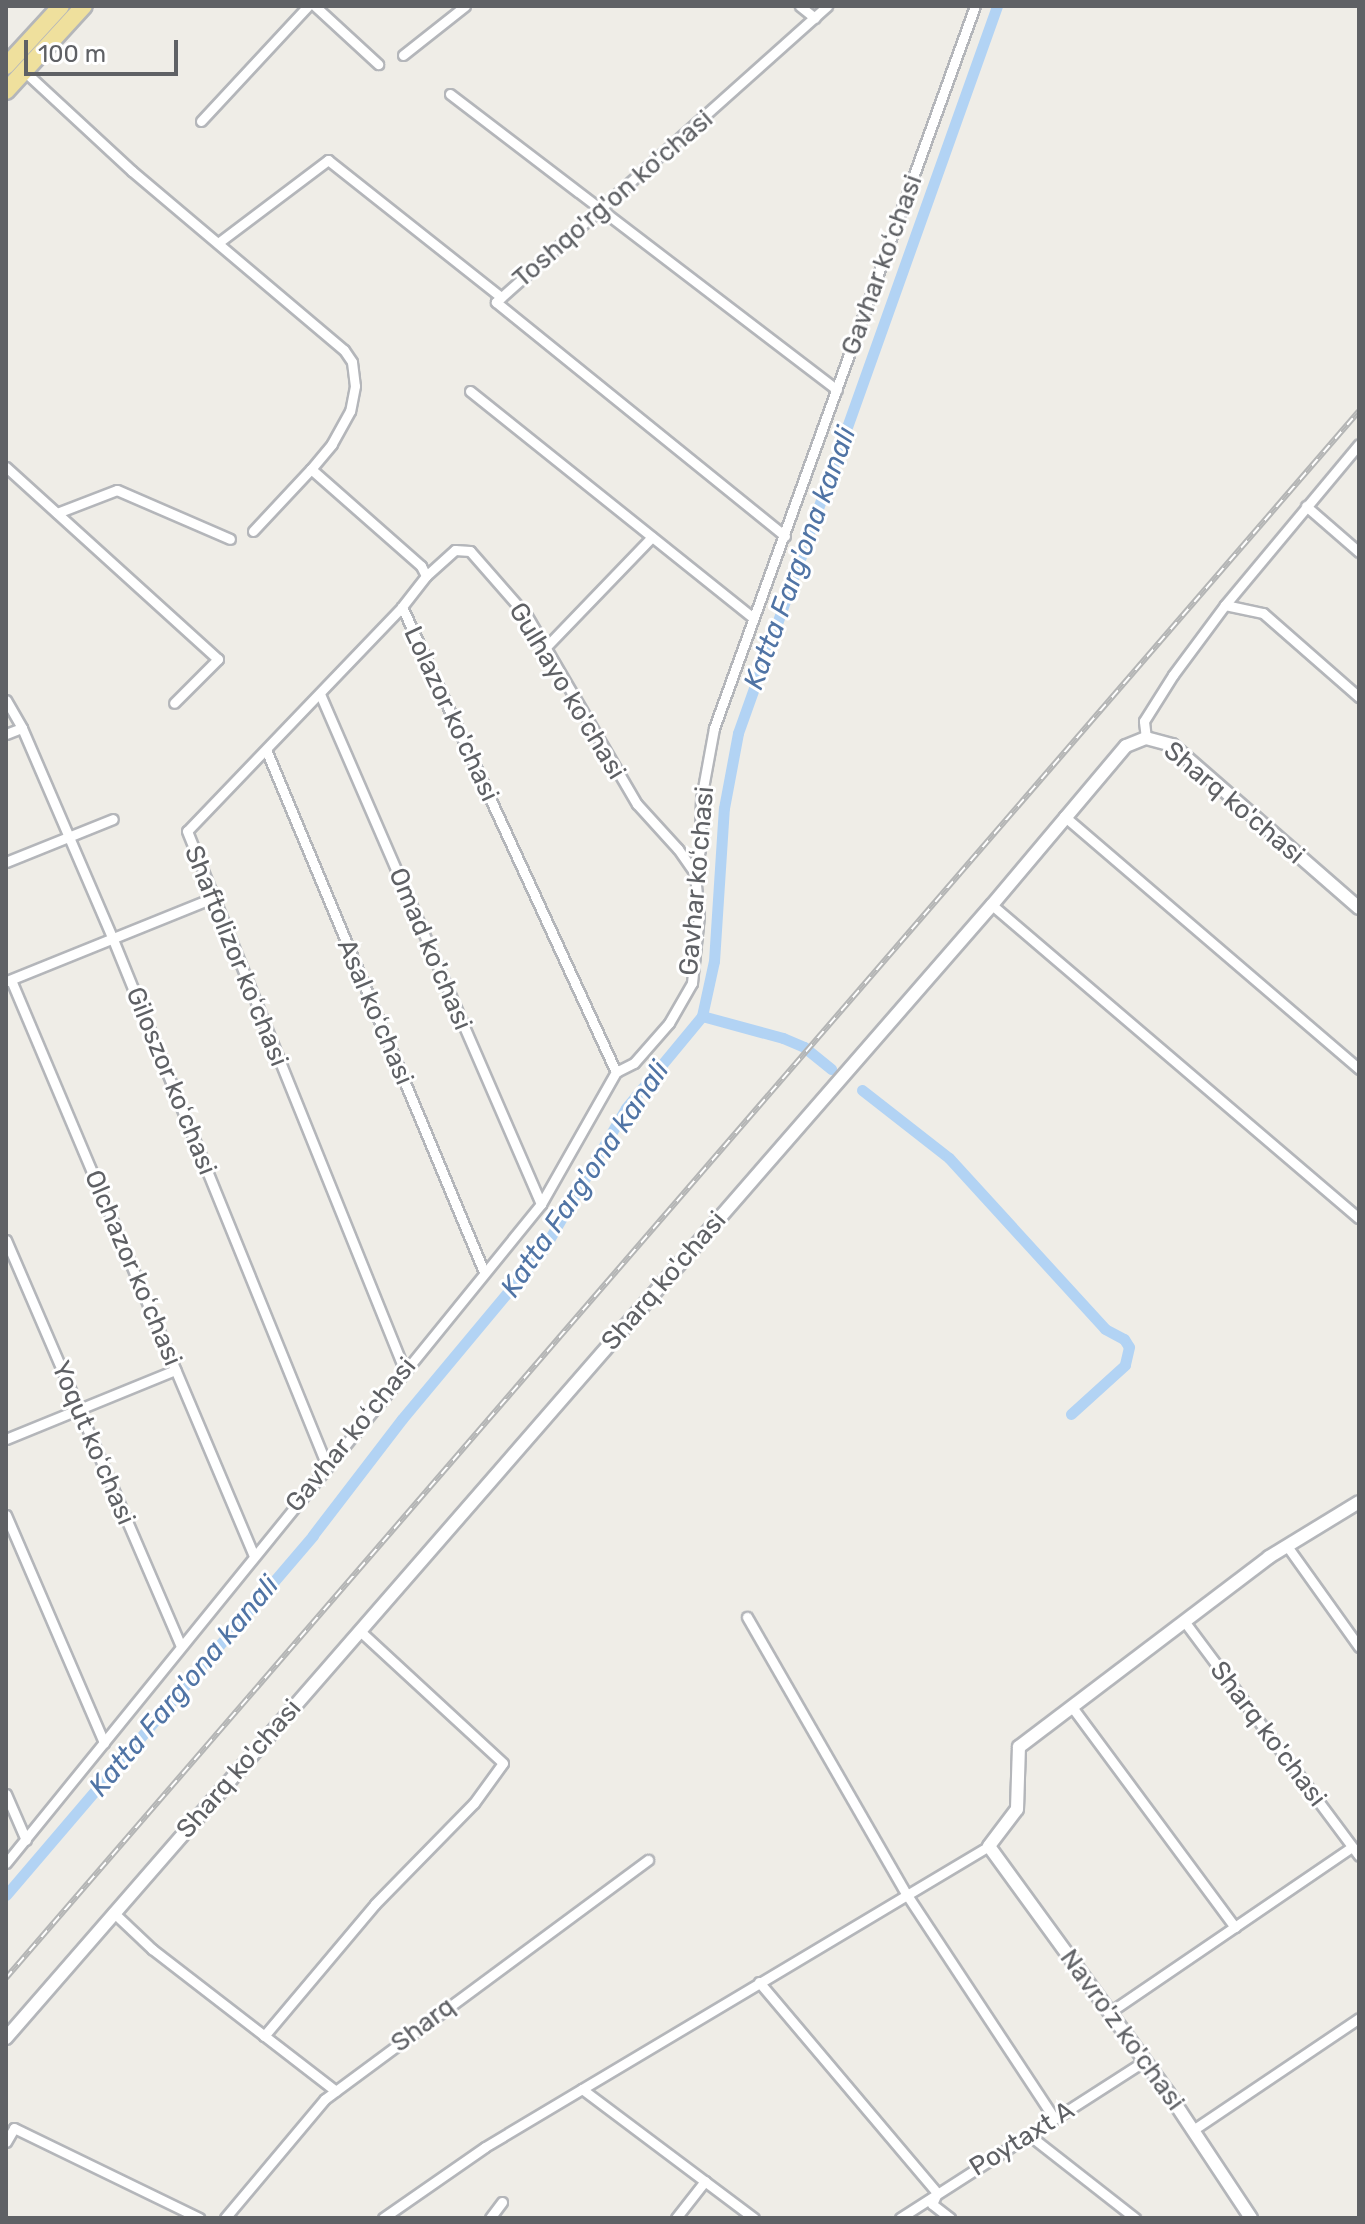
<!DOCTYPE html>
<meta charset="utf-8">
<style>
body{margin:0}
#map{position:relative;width:1365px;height:2224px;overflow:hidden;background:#efede7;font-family:Rubik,sans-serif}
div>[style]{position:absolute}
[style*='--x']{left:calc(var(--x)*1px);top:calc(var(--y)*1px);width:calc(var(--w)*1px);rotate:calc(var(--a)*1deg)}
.canal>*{height:11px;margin:-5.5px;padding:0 5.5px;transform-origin:5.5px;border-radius:5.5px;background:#b2d3f4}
.roads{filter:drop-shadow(2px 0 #b4b6ba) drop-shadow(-2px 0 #b4b6ba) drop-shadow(0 2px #b4b6ba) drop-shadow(0 -2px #b4b6ba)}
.street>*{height:9px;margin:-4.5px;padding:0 4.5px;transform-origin:4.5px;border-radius:4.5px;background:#fff}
.secondary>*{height:12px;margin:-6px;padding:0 6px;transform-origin:6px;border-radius:6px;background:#fff}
.highway>*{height:16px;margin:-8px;padding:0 8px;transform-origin:8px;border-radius:8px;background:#efe09d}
.rail>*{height:6px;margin-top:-3px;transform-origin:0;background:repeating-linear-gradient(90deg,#fff 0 9px,#b4b5b5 0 18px);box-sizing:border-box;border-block:2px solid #b4b5b5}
span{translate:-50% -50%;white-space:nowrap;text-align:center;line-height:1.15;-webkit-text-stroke:6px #fff;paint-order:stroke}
.street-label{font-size:26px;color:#5f6165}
.water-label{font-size:28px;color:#5074a5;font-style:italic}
.frame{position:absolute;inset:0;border:8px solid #5f6165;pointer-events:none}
.scale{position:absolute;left:24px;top:40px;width:154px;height:36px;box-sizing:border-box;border:4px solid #5f6165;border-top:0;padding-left:10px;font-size:24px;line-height:28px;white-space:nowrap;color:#5f6165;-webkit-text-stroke:6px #fff;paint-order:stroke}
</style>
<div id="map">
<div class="canal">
<i style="--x:702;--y:1016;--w:84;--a:15.2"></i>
<i style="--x:783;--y:1038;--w:23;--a:23"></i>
<i style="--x:804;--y:1047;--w:35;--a:39"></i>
<i style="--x:862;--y:1090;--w:110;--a:38"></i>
<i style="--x:949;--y:1158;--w:231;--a:47.6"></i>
<i style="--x:1105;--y:1329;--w:21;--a:28"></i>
<i style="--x:1124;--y:1339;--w:9;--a:58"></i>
<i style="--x:1129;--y:1347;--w:18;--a:103"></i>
<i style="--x:1125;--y:1365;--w:73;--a:137.8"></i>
<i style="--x:6;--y:1895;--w:473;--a:-49.5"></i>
<i style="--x:313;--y:1535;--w:146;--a:-52.5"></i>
<i style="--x:402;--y:1419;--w:220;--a:-50.2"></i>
<i style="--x:543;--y:1250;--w:164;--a:-59.7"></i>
<i style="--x:626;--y:1108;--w:119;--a:-50.4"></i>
<i style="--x:702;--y:1016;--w:56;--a:-77.7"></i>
<i style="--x:714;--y:961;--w:153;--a:-86.3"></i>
<i style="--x:724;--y:808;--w:76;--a:-79.4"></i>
<i style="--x:738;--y:733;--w:772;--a:-70.39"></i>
</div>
<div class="roads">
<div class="street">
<i style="--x:315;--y:6;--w:86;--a:42.6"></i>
<i style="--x:800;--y:6;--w:19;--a:39"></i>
<i style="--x:403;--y:55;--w:79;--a:-38.3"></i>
<i style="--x:24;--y:71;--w:147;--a:42.8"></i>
<i style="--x:132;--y:171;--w:277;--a:40.2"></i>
<i style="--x:344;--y:350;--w:14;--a:56"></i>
<i style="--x:352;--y:362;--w:24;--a:83"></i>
<i style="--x:355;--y:386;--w:25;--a:101"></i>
<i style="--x:350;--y:411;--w:38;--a:119"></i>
<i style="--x:332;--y:444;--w:33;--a:130"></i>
<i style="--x:311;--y:469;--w:147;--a:41.4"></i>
<i style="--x:421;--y:566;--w:11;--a:63"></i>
<i style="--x:426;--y:576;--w:39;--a:128"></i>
<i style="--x:402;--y:607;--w:512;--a:65.29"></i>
<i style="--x:450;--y:94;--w:487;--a:37.4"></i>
<i style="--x:201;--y:121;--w:157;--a:-47.1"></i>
<i style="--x:218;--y:243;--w:138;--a:-37"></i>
<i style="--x:328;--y:160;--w:221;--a:38.4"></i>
<i style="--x:470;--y:391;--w:363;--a:38.7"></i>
<i style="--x:6;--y:467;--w:286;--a:42.2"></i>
<i style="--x:218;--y:659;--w:62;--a:135"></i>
<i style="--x:1306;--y:506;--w:70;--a:41"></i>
<i style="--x:57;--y:513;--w:64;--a:-21"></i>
<i style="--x:117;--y:490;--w:123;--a:23.4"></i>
<i style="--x:253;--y:531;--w:85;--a:-46.9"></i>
<i style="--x:785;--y:536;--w:372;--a:-141"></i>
<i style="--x:496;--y:302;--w:444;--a:-41.8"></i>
<i style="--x:426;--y:576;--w:39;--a:-42"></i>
<i style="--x:455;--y:550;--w:15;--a:4"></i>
<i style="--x:470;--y:551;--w:86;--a:48.8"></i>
<i style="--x:527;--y:616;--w:218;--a:59.7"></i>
<i style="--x:637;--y:804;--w:61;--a:47.7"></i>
<i style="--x:678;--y:849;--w:28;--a:55"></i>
<i style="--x:1225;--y:605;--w:39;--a:12"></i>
<i style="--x:1263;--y:613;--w:128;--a:41.2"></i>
<i style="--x:402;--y:607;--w:310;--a:133.8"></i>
<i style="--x:187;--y:831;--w:580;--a:68.03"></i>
<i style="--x:545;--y:648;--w:154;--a:-46.1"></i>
<i style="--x:320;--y:694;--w:556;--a:66.57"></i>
<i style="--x:6;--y:700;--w:32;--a:60"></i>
<i style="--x:22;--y:728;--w:228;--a:66.7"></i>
<i style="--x:112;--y:937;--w:571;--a:67.88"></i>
<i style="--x:6;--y:734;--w:17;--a:-21"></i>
<i style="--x:1146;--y:738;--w:17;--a:-97"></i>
<i style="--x:1144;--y:721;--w:54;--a:-57.8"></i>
<i style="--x:1173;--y:675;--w:87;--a:-53.4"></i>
<i style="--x:1225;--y:605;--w:209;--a:-50.2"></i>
<i style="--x:267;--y:752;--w:563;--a:67.35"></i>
<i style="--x:1064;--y:816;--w:389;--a:40.6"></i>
<i style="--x:6;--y:862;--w:115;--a:-21.9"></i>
<i style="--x:992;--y:905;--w:482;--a:40.5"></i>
<i style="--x:11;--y:980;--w:625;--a:67.13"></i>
<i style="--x:7;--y:981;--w:221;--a:-22"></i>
<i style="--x:6;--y:1240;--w:442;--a:66.7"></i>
<i style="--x:6;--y:1439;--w:183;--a:-22.2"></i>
<i style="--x:6;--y:1515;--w:248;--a:66.7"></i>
<i style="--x:1287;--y:1546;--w:124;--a:54.5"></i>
<i style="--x:747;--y:1617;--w:321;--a:60.1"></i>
<i style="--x:907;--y:1895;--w:267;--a:56.6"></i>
<i style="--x:1184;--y:1621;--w:293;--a:53.3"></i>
<i style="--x:1072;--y:1707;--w:274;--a:53.5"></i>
<i style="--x:6;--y:1794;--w:50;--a:66.5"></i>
<i style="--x:6;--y:1863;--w:849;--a:-50.93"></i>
<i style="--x:541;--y:1204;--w:152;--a:-60.4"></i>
<i style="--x:616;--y:1072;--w:20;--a:-27"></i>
<i style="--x:634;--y:1063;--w:53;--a:-48.8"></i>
<i style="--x:669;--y:1023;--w:46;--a:-60.1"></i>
<i style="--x:692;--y:983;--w:68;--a:-84.1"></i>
<i style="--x:699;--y:915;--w:40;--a:-95.7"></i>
<i style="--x:695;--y:875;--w:26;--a:-79"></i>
<i style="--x:700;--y:849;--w:50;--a:-88.9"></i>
<i style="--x:701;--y:799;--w:72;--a:-79.6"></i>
<i style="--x:714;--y:728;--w:768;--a:-70.13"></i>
<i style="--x:113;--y:1912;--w:54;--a:43.5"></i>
<i style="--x:152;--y:1949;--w:232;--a:37.7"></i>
<i style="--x:759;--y:1982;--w:276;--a:49.8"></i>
<i style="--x:937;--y:2193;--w:12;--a:114"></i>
<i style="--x:932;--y:2204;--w:23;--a:38"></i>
<i style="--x:1110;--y:2012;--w:293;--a:-34.3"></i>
<i style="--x:264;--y:2036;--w:172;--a:-49.9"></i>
<i style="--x:375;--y:1904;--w:141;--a:-45.6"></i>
<i style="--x:474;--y:1803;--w:49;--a:-54.1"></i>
<i style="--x:503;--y:1763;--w:193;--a:-137.3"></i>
<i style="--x:582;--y:2089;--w:215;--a:36.9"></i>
<i style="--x:1193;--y:2130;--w:200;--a:-34"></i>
<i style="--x:1029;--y:2135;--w:135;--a:38.1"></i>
<i style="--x:6;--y:2142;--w:16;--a:-60"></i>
<i style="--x:14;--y:2128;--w:206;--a:25.9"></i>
<i style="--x:225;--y:2218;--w:155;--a:-50"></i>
<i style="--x:325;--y:2099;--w:402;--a:-36.5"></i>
<i style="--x:383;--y:2218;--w:124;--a:-34.8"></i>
<i style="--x:485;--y:2147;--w:587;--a:-30.85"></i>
<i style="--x:490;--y:2218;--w:20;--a:-53"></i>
<i style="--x:676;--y:2218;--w:47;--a:-51.9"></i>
<i style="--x:900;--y:2218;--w:291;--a:-32.7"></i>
</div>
<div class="secondary">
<i style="--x:6;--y:2038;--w:1502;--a:-48.97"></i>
<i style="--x:992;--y:905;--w:208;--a:-49.9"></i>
<i style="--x:1126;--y:746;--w:22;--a:-22"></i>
<i style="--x:1146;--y:738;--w:27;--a:15"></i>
<i style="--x:1172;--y:745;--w:248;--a:41.1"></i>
<i style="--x:1251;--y:2218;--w:149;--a:-123.5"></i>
<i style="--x:1169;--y:2094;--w:306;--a:-126"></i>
<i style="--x:989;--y:1846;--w:46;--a:-52.9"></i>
<i style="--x:1017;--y:1809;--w:62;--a:-88.2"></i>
<i style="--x:1019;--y:1747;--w:314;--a:-37.2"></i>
<i style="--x:1269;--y:1557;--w:105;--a:-31.4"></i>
</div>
<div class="highway">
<i style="--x:6;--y:66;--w:81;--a:-47.5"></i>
<i style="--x:6;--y:91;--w:115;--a:-47.5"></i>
</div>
</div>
<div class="rail">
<i style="--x:6;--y:1978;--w:2070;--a:-49.19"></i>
</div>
<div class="street-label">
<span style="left:613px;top:199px;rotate:-41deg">Toshqo'rg'on ko'chasi</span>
<span style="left:882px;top:265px;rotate:-70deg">Gavhar koʻchasi</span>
<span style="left:567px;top:691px;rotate:59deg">Gulhayo ko'chasi</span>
<span style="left:451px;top:714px;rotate:65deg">Lolazor ko'chasi</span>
<span style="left:1234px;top:803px;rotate:40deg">Sharq ko'chasi</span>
<span style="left:697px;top:881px;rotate:-85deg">Gavhar koʻchasi</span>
<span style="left:430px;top:949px;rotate:67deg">Omad ko'chasi</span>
<span style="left:236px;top:956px;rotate:68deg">Shaftolizor koʻchasi</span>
<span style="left:375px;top:1012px;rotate:67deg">Asal koʻchasi</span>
<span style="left:171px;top:1081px;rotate:68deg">Giloszor koʻchasi</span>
<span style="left:133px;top:1268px;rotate:67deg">Olchazor koʻchasi</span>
<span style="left:664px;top:1281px;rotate:-49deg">Sharq ko'chasi</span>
<span style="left:351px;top:1435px;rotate:-51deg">Gavhar koʻchasi</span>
<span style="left:93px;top:1443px;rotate:67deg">Yoqut koʻchasi</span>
<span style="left:1268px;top:1734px;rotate:53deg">Sharq ko'chasi</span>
<span style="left:239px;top:1769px;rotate:-49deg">Sharq ko'chasi</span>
<span style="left:423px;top:2025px;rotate:-37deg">Sharq</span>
<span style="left:1122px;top:2030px;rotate:54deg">Navro'z ko'chasi</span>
<span style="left:1022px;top:2139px;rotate:-32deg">Poytaxt A</span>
</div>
<div class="water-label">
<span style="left:800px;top:558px;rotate:-70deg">Katta Farg'ona kanali</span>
<span style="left:585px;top:1179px;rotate:-56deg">Katta Farg'ona kanali</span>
<span style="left:184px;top:1686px;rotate:-50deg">Katta Farg'ona kanali</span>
</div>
<div class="frame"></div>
<div class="scale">100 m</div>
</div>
